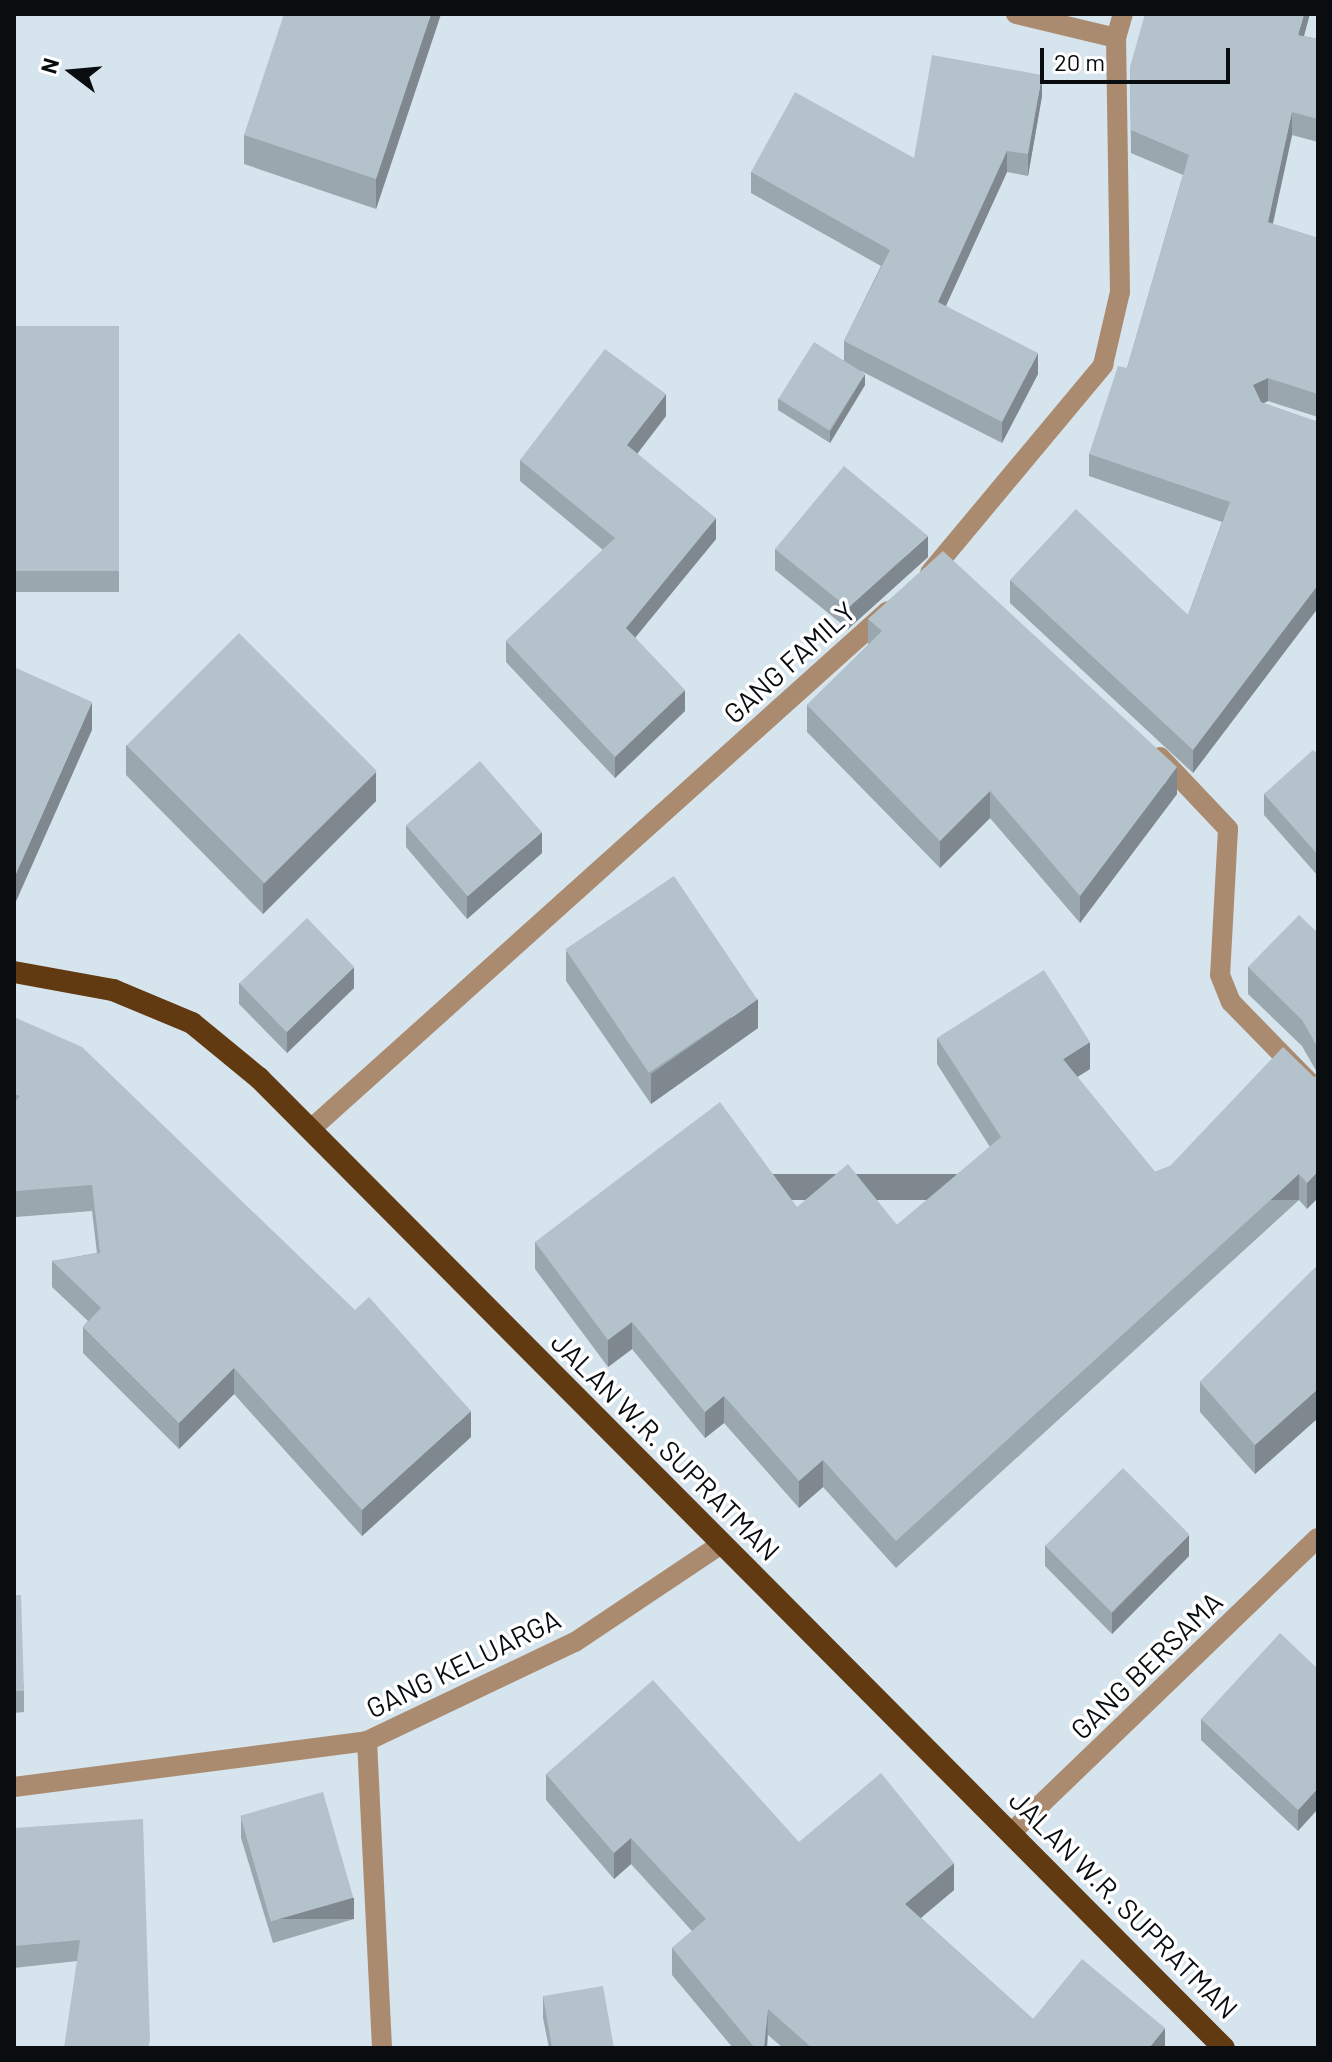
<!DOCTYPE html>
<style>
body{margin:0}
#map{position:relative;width:1332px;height:2062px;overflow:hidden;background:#d6e4ed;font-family:Barlow,sans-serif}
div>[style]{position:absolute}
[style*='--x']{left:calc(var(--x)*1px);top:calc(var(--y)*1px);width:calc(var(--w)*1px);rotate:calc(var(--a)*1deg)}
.minor>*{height:20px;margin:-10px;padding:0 10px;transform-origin:10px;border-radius:10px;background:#aa8b6f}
.trunk>*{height:22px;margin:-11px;padding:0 11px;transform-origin:11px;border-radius:11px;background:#623a12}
.wall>*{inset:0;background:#9ba7af;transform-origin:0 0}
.shaded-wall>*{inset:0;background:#7e888e;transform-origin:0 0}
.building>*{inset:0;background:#b4c2cb;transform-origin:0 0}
span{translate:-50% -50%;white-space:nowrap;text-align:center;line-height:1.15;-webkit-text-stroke:7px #fff;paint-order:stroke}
.street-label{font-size:28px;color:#090d10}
.frame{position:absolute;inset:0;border:16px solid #090d10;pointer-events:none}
.north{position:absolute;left:32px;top:32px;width:80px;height:80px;-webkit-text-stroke:6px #fff;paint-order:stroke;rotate:286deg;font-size:22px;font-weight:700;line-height:32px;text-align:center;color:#090d10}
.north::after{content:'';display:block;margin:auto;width:28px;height:36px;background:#090d10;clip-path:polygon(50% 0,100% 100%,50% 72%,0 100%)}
.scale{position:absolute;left:1040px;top:48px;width:190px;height:36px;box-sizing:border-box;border:4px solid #090d10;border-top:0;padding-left:10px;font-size:24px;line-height:28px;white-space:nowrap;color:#090d10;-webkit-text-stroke:6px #fff;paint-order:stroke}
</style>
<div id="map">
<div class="minor">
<i style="--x:1016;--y:14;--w:103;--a:13.5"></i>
<i style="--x:1116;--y:38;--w:25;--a:-74"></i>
<i style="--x:930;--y:573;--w:271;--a:-50.2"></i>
<i style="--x:1103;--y:365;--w:75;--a:-76.9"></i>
<i style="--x:1120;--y:292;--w:254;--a:-90.9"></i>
<i style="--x:1160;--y:757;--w:99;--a:46.6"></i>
<i style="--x:1228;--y:829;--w:146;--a:93.1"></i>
<i style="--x:1220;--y:975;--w:29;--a:68"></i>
<i style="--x:1231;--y:1002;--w:124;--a:45.7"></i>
<i style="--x:311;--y:1129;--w:775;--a:-41.92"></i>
<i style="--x:367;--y:1741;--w:307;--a:87.2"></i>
<i style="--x:14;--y:1787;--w:356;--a:-7.4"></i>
<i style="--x:367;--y:1741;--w:230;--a:-25.5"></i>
<i style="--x:575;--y:1642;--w:174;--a:-33.8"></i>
<i style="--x:1012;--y:1832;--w:424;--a:-43.9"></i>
</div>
<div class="trunk">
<i style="--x:14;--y:972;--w:101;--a:10.3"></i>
<i style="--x:113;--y:990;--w:86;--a:22.7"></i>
<i style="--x:192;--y:1023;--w:87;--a:39.4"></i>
<i style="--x:259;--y:1078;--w:1368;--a:45.15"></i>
</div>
<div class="wall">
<i style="clip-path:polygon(441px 14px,376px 209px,244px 164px,244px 135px)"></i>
<i style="clip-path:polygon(1304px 36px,1318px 39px,1318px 142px,1292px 135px,1273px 224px,1318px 238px,1318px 417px,1268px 401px,1263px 403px,1315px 421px,1318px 419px,1318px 608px,1193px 773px,1010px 603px,1010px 580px,1188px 615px,1222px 522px,1089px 476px,1089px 454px,1127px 368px,1183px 175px,1131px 153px,1130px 67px)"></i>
<i style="clip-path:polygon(1042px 96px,1028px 176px,1007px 172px,946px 306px,1038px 374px,1002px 443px,861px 371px,865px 385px,830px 443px,778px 410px,778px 399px,844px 360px,844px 341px,881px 266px,751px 193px,751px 172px,914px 158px)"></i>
<i style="left:119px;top:326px;width:266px;height:105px;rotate:90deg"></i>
<i style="clip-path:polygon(666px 416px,637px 454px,716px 539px,635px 637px,685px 711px,615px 778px,506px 662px,506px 641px,603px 550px,520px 481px,520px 460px)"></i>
<i style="clip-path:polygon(775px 549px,928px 557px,848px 629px,775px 570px)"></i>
<i style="clip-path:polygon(868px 619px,1177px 794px,1080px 923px,990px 818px,940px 868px,807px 732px,807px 705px,868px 645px)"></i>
<i style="clip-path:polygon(126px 745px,376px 801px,263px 914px,126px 775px)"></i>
<i style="clip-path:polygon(1318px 755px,1318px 876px,1264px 815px,1264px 794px)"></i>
<i style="clip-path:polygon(406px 826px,542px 853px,467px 919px,406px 847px)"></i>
<i style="clip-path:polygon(1318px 933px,1318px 1074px,1302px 1046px,1248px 994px,1248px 967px)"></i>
<i style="clip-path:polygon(566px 951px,758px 1028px,651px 1104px,566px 981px)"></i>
<i style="clip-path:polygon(239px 983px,354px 988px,287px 1053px,239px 1004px)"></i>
<i style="clip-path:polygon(14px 1017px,471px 1437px,362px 1536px,234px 1394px,179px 1449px,83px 1353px,83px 1327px,88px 1321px,52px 1287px,52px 1261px,97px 1253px,92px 1211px,16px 1217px,14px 1216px)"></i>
<i style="clip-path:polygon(937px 1038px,1090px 1069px,1077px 1077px,1155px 1172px,1170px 1166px,1314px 1077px,1307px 1209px,1299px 1200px,896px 1568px,823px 1487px,799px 1508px,724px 1423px,705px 1438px,632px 1349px,608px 1367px,535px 1269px,535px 1242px,797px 1207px,897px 1225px,990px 1147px,937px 1064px)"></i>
<i style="clip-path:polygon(1318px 1265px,1318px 1418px,1255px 1474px,1200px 1412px,1200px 1382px)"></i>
<i style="clip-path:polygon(1045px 1545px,1189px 1556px,1112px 1634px,1045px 1566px)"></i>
<i style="clip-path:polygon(14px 1595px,24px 1691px,24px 1712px,14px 1713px)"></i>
<i style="clip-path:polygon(1318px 1669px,1298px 1831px,1201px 1740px,1201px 1719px)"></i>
<i style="clip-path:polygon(546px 1774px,799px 1842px,954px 1890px,921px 1918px,1033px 2019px,1165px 2048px,783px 2048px,768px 2035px,767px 2048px,733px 2048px,672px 1975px,672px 1948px,692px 1931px,631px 1864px,614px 1879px,546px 1800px)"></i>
<i style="clip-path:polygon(241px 1817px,354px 1919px,273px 1943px,241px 1838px)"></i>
<i style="clip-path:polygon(14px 1828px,150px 2048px,77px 1961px,14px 1968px)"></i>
<i style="clip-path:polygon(543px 1996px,614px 2048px,549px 2048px,543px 2018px)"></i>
</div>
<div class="shaded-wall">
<i style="clip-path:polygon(431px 14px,441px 14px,376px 209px,376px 179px)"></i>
<i style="clip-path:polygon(1304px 14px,1310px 14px,1298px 58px,1298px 35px)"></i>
<i style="clip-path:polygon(1042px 75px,1042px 96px,1028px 176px,1028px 154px)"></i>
<i style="clip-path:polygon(1292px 112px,1292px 135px,1268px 245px,1268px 222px)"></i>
<i style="clip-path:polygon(1007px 151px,1007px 172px,938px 323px,938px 302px)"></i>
<i style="clip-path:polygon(1038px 353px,1038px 374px,1002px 443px,1002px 422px)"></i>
<i style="clip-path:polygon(865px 374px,865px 385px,830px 443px,830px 432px)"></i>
<i style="clip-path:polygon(1268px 378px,1268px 401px,1253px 408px,1253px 385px)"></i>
<i style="clip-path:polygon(666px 394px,666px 416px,627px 467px,627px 445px)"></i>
<i style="clip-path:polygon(716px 518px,716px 539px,626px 649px,626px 628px)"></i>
<i style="clip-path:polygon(928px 536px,928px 557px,848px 629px,848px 608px)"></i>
<i style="clip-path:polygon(1318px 585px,1318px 608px,1193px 773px,1193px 750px)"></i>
<i style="clip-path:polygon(685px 690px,685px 711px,615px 778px,615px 757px)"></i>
<i style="clip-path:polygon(92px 702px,92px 730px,14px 906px,14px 878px)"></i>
<i style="clip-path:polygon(1177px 767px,1177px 794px,1080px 923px,1080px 896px)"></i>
<i style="clip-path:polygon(376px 772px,376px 801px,263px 914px,263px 884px)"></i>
<i style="clip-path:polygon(990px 791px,990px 818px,940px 868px,940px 841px)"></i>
<i style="clip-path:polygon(542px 832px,542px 853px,467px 919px,467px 897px)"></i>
<i style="clip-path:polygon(354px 967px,354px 988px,287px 1053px,287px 1032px)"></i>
<i style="clip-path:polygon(758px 999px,758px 1028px,651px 1104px,651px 1074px)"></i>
<i style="clip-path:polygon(1090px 1042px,1090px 1069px,1063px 1086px,1063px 1059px)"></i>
<i style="clip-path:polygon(1318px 1171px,1318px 1198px,1307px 1209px,1307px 1183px)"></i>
<i style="left:1299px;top:1174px;width:26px;height:545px;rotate:90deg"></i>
<i style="clip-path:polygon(632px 1322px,632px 1349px,608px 1367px,608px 1340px)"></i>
<i style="clip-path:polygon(234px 1368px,234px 1394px,179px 1449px,179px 1423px)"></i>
<i style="clip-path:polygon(1318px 1389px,1318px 1418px,1255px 1474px,1255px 1445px)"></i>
<i style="clip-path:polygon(724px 1396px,724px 1423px,705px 1438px,705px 1412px)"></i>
<i style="clip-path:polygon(471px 1411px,471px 1437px,362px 1536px,362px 1510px)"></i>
<i style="clip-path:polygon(823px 1460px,823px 1487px,799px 1508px,799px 1481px)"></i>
<i style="clip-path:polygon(1189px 1535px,1189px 1556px,1112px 1634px,1112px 1613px)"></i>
<i style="clip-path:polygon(1318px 1788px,1318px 1809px,1298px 1831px,1298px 1810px)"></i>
<i style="clip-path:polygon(631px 1838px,631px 1864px,614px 1879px,614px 1853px)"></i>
<i style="clip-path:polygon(954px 1863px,954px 1890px,905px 1931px,905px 1904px)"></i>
<i style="left:354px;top:1898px;width:21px;height:84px;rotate:90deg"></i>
<i style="clip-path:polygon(768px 2009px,767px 2048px,764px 2048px)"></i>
<i style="clip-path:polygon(1165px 2028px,1165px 2048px,1149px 2048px)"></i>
</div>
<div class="building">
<i style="clip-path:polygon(284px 14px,431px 14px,376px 179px,244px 135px)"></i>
<i style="clip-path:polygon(1145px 14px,1304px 14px,1298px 35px,1318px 39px,1318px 119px,1292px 112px,1268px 222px,1318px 238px,1318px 394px,1268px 378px,1253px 385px,1261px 402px,1315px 421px,1318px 419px,1318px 585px,1193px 750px,1010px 580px,1076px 509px,1188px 615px,1230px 502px,1089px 454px,1118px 366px,1127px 368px,1189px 155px,1131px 130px,1130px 67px)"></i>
<i style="clip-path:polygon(932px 55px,1042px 75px,1028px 154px,1007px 151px,938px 302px,1038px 353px,1002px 422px,844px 341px,890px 250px,751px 172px,795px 92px,914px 158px)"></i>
<i style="left:119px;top:326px;width:245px;height:105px;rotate:90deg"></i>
<i style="left:814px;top:342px;width:60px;height:67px;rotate:32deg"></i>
<i style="clip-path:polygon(605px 349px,666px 394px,627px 445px,716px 518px,626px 628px,685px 690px,615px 757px,506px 641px,615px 538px,520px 460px)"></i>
<i style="clip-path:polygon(844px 466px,928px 536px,848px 608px,775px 549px)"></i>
<i style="clip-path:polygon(943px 551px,1177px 767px,1080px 896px,990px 791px,940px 841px,807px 705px,882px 631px,868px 619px)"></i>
<i style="left:239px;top:633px;width:195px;height:159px;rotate:45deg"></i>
<i style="clip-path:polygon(14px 667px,92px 702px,14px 878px)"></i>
<i style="clip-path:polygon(1313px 750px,1318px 755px,1318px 855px,1264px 794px)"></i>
<i style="left:480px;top:761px;width:94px;height:98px;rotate:49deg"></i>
<i style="left:674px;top:876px;width:149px;height:131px;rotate:56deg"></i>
<i style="clip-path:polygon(1299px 915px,1318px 933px,1318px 1048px,1302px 1020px,1248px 967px)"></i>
<i style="left:307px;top:918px;width:68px;height:94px;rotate:46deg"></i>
<i style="clip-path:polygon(1044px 970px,1090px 1042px,1063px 1059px,1155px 1172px,1170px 1166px,1283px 1047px,1314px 1077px,1318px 1075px,1318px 1171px,1307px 1183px,1299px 1174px,896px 1541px,823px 1460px,799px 1481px,724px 1396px,705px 1412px,632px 1322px,608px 1340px,535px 1242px,720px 1102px,797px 1207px,848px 1164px,897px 1225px,1001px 1137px,937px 1038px)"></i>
<i style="clip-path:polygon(14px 1017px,82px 1047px,355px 1310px,369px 1297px,471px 1411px,362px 1510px,234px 1368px,179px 1423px,83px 1327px,101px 1308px,52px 1261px,100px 1253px,92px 1185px,16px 1191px,14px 1190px,14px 1103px,20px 1096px,14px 1094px)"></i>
<i style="clip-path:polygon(1318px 1265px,1318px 1389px,1255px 1445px,1200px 1382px)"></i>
<i style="left:1123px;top:1468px;width:94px;height:110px;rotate:45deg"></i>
<i style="clip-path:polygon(14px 1595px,21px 1595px,24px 1691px,14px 1691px)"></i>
<i style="clip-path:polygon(1280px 1633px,1318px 1669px,1318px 1788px,1298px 1810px,1201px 1719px)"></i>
<i style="clip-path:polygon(653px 1680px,799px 1842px,881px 1773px,954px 1863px,905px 1904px,1033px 2019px,1082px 1959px,1165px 2028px,1149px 2048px,812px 2048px,768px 2009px,764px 2048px,755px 2048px,672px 1948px,706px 1919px,631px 1838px,614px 1853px,546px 1774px)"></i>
<i style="left:323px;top:1792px;width:110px;height:86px;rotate:74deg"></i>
<i style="clip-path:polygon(143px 1819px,150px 2040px,148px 2048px,64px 2048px,80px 1940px,14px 1946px,14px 1828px)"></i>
<i style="clip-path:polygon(603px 1986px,614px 2048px,552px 2048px,543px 1996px)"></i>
</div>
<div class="street-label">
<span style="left:789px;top:662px;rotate:-42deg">GANG FAMILY</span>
<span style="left:666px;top:1446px;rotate:45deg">JALAN W.R. SUPRATMAN</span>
<span style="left:463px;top:1663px;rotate:-26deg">GANG KELUARGA</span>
<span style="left:1146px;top:1665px;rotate:-44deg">GANG BERSAMA</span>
<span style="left:1124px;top:1904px;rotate:45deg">JALAN W.R. SUPRATMAN</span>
</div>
<div class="frame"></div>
<div class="north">N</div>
<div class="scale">20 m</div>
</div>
